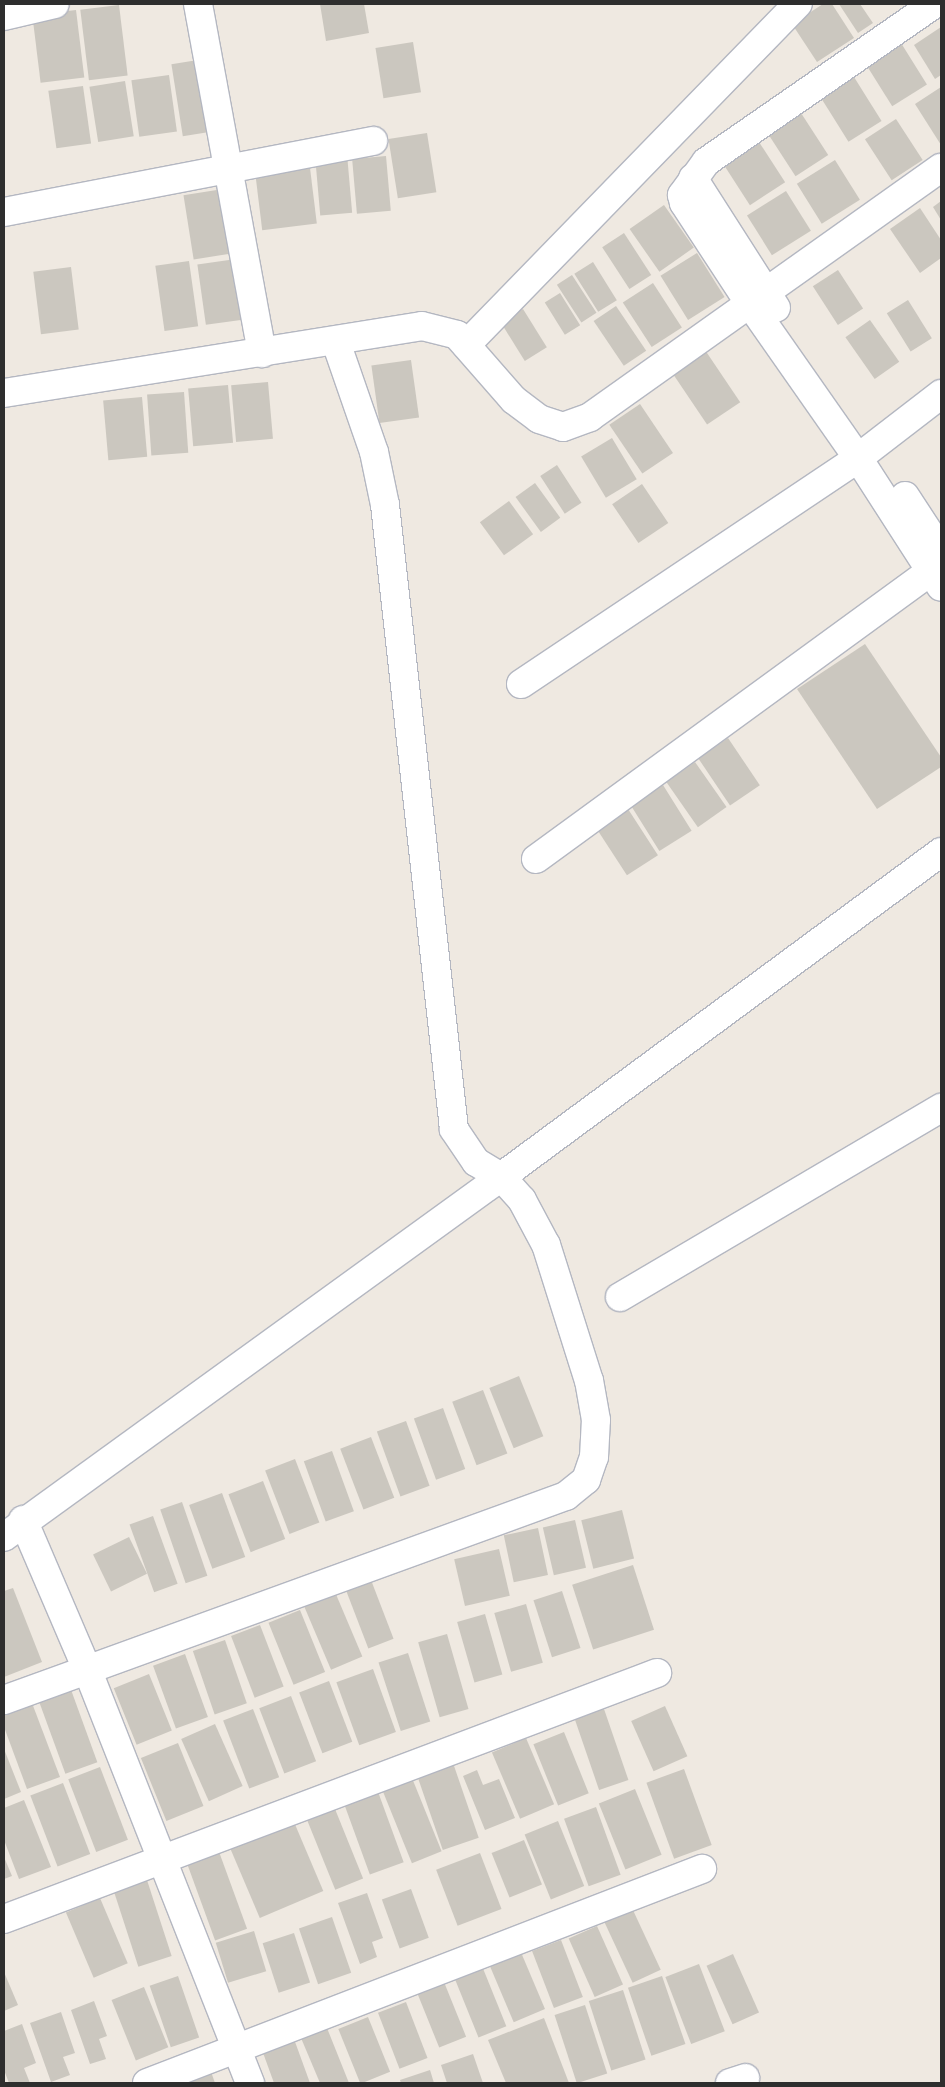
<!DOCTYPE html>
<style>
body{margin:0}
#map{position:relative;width:945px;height:2087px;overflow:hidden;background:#efe9e1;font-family:Overpass,sans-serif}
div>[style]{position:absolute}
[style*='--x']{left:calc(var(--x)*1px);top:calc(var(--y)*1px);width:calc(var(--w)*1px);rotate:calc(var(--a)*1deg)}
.building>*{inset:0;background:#cbc7bf;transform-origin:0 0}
.roads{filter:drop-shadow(1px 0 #b4b7c1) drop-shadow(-1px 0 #b4b7c1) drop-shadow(0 1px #b4b7c1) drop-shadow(0 -1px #b4b7c1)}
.minor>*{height:28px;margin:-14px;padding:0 14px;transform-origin:14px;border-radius:14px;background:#fff}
span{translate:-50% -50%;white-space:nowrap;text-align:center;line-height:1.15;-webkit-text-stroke:5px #fff;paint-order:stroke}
.frame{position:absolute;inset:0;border:5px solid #2e2e2e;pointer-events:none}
</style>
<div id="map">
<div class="building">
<i style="clip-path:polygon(320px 4px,364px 4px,369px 33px,326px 41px)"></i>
<i style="clip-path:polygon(823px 4px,832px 4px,854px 38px,817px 62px,792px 24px)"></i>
<i style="clip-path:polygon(839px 4px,860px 4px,873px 23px,858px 33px)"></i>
<i style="left:119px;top:5px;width:71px;height:39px;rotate:83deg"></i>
<i style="left:76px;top:10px;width:68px;height:44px;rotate:83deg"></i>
<i style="clip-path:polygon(941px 27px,941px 75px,935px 79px,914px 45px)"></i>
<i style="left:413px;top:42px;width:51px;height:38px;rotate:81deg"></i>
<i style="left:901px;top:43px;width:49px;height:41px;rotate:58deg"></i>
<i style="left:204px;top:59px;width:73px;height:33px;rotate:81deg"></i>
<i style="left:169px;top:75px;width:57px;height:38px;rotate:82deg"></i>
<i style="left:854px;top:77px;width:52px;height:39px;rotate:58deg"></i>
<i style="left:125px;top:81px;width:56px;height:36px;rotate:81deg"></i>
<i style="left:83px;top:86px;width:58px;height:35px;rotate:82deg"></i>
<i style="clip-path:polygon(941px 87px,941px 145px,915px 104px)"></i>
<i style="left:801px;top:113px;width:50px;height:39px;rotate:57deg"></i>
<i style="left:896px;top:119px;width:49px;height:37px;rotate:57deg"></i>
<i style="left:427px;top:133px;width:60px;height:39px;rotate:81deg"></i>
<i style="left:759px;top:142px;width:48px;height:42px;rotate:57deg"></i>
<i style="left:347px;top:154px;width:59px;height:32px;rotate:85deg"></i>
<i style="left:386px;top:156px;width:55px;height:34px;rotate:85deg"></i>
<i style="left:835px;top:160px;width:47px;height:45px;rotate:58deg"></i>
<i style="left:310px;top:168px;width:56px;height:55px;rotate:83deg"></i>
<i style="left:223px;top:189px;width:65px;height:40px;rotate:81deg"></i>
<i style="left:786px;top:191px;width:47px;height:46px;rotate:58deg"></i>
<i style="clip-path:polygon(941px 201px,941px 220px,933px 207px)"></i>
<i style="left:664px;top:205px;width:52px;height:42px;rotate:55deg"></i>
<i style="clip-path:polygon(920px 208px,941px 240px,941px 258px,920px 273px,890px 229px)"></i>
<i style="left:624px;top:233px;width:50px;height:26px;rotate:57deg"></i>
<i style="left:697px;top:253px;width:52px;height:43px;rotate:58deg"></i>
<i style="left:236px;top:259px;width:61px;height:39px;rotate:82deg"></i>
<i style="left:189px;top:261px;width:66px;height:34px;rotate:82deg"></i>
<i style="left:593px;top:262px;width:45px;height:22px;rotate:58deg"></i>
<i style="left:71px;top:267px;width:63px;height:38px;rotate:83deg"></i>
<i style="left:838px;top:270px;width:46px;height:30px;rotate:57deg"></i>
<i style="left:572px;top:275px;width:45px;height:18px;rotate:57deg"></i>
<i style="left:653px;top:283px;width:53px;height:36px;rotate:57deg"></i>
<i style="left:560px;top:293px;width:38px;height:18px;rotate:58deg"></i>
<i style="left:908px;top:300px;width:45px;height:25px;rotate:58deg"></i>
<i style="left:616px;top:306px;width:54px;height:27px;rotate:56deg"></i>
<i style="left:523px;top:309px;width:45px;height:26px;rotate:58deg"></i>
<i style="left:870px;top:320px;width:51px;height:30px;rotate:55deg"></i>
<i style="left:705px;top:350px;width:63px;height:40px;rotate:56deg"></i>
<i style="left:411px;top:360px;width:58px;height:40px;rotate:82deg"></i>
<i style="left:268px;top:382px;width:57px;height:37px;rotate:85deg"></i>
<i style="left:228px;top:385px;width:58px;height:40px;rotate:85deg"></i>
<i style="left:184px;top:392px;width:61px;height:37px;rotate:86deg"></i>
<i style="left:142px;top:397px;width:60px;height:39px;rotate:85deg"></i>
<i style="left:640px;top:404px;width:59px;height:37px;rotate:56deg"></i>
<i style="left:612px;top:438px;width:48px;height:36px;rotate:59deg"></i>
<i style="left:557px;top:465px;width:45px;height:20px;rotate:57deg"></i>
<i style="left:535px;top:483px;width:43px;height:24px;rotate:54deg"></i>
<i style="left:642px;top:484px;width:47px;height:36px;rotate:56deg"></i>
<i style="left:509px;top:501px;width:41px;height:36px;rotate:54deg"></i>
<i style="clip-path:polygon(865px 644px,941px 757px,941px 767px,877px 809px,797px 689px)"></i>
<i style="left:728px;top:738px;width:57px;height:36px;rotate:56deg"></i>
<i style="left:695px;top:762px;width:55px;height:35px;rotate:55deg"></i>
<i style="left:663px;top:785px;width:54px;height:38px;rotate:58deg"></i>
<i style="left:628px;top:809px;width:55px;height:37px;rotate:57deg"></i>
<i style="left:519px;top:1376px;width:65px;height:32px;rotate:68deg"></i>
<i style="left:483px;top:1390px;width:68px;height:33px;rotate:69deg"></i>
<i style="left:443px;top:1408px;width:65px;height:31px;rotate:70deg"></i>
<i style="left:406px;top:1421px;width:69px;height:31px;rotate:70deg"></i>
<i style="left:371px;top:1437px;width:65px;height:33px;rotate:69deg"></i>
<i style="left:332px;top:1451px;width:64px;height:30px;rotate:70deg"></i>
<i style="left:295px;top:1459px;width:68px;height:32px;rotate:69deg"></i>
<i style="left:263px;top:1481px;width:62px;height:37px;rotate:69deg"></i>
<i style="left:222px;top:1493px;width:68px;height:35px;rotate:70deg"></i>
<i style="left:182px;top:1502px;width:78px;height:23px;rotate:71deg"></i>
<i style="left:622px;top:1510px;width:50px;height:42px;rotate:76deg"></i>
<i style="left:153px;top:1516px;width:72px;height:25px;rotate:70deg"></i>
<i style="left:575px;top:1520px;width:49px;height:33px;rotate:77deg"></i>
<i style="left:538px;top:1528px;width:48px;height:35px;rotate:78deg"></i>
<i style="left:129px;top:1537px;width:41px;height:40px;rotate:64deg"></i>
<i style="left:499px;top:1549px;width:48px;height:46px;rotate:77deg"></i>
<i style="left:633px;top:1565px;width:68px;height:64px;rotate:72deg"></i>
<i style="left:371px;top:1580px;width:63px;height:27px;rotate:69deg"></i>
<i style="clip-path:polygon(13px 1588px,42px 1662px,4px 1677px,4px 1591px)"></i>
<i style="left:562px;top:1591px;width:60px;height:30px;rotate:72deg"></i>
<i style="left:335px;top:1592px;width:70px;height:34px;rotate:67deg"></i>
<i style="left:526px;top:1604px;width:61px;height:33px;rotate:74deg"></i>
<i style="left:300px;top:1610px;width:67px;height:34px;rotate:68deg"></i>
<i style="left:485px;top:1614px;width:63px;height:29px;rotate:74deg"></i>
<i style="left:260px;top:1625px;width:66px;height:31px;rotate:69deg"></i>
<i style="left:447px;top:1634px;width:78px;height:30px;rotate:74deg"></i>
<i style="left:225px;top:1640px;width:67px;height:34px;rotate:71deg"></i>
<i style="left:408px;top:1653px;width:72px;height:31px;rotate:72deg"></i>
<i style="left:185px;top:1654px;width:67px;height:34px;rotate:70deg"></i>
<i style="left:373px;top:1669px;width:67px;height:39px;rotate:70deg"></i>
<i style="left:149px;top:1674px;width:61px;height:38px;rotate:68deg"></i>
<i style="left:329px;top:1681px;width:65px;height:32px;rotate:69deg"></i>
<i style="left:70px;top:1687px;width:80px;height:34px;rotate:70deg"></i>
<i style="left:291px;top:1696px;width:70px;height:34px;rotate:69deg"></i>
<i style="clip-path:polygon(32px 1703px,60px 1777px,27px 1789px,4px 1727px,4px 1714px)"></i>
<i style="left:665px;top:1706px;width:55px;height:37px;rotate:66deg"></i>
<i style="left:253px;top:1709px;width:73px;height:32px;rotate:69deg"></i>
<i style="left:604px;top:1709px;width:75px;height:31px;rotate:71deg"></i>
<i style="left:215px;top:1724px;width:68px;height:37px;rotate:66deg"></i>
<i style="left:564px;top:1732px;width:66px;height:33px;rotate:68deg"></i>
<i style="left:526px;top:1738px;width:72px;height:37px;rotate:67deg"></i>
<i style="left:178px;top:1743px;width:68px;height:40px;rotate:68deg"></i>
<i style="clip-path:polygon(4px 1749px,21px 1792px,4px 1799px)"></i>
<i style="left:453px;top:1763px;width:79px;height:38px;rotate:71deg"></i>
<i style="left:100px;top:1767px;width:78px;height:34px;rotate:69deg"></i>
<i style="left:684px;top:1769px;width:81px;height:40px;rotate:70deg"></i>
<i style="clip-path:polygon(477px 1770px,483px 1785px,499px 1779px,515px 1818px,485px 1830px,463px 1776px)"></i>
<i style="left:412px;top:1778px;width:79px;height:32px;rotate:68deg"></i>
<i style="left:63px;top:1783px;width:76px;height:35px;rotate:69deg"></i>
<i style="left:377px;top:1789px;width:78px;height:36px;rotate:70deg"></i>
<i style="left:635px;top:1789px;width:71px;height:39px;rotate:68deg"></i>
<i style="clip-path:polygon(24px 1800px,51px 1867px,19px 1879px,4px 1840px,4px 1808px)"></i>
<i style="left:596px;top:1807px;width:72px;height:34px;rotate:70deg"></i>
<i style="left:335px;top:1809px;width:75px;height:30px;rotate:68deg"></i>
<i style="left:558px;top:1821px;width:70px;height:36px;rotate:68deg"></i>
<i style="left:294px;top:1822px;width:75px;height:69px;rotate:67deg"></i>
<i style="left:524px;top:1840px;width:48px;height:35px;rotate:68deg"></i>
<i style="left:218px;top:1849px;width:85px;height:34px;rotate:70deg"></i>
<i style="left:480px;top:1853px;width:60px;height:47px;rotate:69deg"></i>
<i style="clip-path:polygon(4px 1857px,12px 1876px,4px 1879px)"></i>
<i style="left:146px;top:1877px;width:83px;height:35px;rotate:72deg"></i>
<i style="left:411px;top:1889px;width:52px;height:31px;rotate:70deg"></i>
<i style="clip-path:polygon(367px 1893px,383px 1938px,372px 1942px,377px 1957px,360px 1964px,338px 1903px)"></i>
<i style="left:100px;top:1898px;width:71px;height:37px;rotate:67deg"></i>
<i style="left:632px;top:1908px;width:68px;height:31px;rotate:65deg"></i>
<i style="left:332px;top:1917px;width:59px;height:35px;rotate:71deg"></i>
<i style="left:597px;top:1926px;width:64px;height:31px;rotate:66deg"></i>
<i style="left:254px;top:1931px;width:42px;height:40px;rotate:73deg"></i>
<i style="left:294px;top:1933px;width:52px;height:33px;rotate:72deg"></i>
<i style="left:561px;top:1940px;width:61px;height:31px;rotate:69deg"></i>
<i style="left:520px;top:1950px;width:64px;height:34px;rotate:67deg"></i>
<i style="left:733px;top:1954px;width:64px;height:29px;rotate:66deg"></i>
<i style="left:699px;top:1964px;width:72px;height:36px;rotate:69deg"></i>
<i style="left:482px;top:1966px;width:65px;height:30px;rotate:68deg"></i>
<i style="clip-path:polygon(4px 1972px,18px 2005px,4px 2011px)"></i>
<i style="left:178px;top:1976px;width:65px;height:30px;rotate:71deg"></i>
<i style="left:662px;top:1976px;width:72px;height:36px;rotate:71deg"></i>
<i style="left:444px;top:1982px;width:59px;height:29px;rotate:68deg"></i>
<i style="left:144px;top:1987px;width:65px;height:35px;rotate:68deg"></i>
<i style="left:623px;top:1990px;width:73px;height:36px;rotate:72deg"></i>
<i style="clip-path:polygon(94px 2001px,107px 2036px,99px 2039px,106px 2059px,90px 2064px,71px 2010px)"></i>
<i style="left:406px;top:2002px;width:60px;height:30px;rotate:69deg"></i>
<i style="left:585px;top:2005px;width:72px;height:32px;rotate:72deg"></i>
<i style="clip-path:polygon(61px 2012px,75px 2053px,63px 2057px,70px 2075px,51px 2082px,30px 2023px)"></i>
<i style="left:368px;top:2017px;width:59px;height:32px;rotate:68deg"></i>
<i style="clip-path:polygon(544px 2018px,569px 2083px,506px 2083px,488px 2040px)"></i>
<i style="clip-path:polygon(22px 2024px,36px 2063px,24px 2068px,30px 2083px,9px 2083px,4px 2070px,4px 2031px)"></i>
<i style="clip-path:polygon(327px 2028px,349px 2083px,320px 2083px,301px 2038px)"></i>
<i style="clip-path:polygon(294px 2039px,310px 2083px,274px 2083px,262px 2050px)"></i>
<i style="clip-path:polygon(473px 2054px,483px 2083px,447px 2083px,441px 2065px)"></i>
<i style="clip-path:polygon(209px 2066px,215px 2083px,185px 2083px,182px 2077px)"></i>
<i style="clip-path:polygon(430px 2070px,434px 2083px,401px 2083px,400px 2080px)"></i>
</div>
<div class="roads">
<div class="minor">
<i style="--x:198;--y:4;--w:355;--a:79.6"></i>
<i style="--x:934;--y:4;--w:277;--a:145.3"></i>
<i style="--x:706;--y:162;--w:41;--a:126"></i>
<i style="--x:682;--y:195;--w:8;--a:76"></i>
<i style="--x:684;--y:203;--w:121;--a:56.8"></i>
<i style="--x:750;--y:304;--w:188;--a:55"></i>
<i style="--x:858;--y:458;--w:153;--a:57.2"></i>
<i style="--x:4;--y:16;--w:52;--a:-13.2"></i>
<i style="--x:693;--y:178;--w:154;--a:57.4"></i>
<i style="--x:4;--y:212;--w:376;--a:-10.9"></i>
<i style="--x:466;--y:345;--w:476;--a:-45.8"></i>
<i style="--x:4;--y:393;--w:423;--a:-9.1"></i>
<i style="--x:422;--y:326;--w:36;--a:14"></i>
<i style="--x:457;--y:335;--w:86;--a:48.8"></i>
<i style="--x:514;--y:400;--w:31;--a:37"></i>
<i style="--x:539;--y:419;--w:25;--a:18"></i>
<i style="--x:563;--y:427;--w:29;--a:-20"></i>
<i style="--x:590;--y:417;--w:430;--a:-35.4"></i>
<i style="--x:905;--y:496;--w:66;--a:56.8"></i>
<i style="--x:521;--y:684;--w:406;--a:-33.8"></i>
<i style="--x:858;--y:458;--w:105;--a:-37.6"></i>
<i style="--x:536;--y:859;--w:489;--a:-36.1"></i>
<i style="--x:620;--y:1297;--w:373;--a:-30.5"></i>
<i style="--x:23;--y:1520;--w:162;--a:66.8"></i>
<i style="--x:87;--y:1669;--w:445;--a:68.5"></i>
<i style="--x:4;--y:1537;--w:614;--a:-35.92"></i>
<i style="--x:501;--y:1177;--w:547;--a:-36.45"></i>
<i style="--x:4;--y:1700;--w:598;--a:-19.95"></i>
<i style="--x:566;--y:1496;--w:26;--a:-39"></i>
<i style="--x:586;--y:1480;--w:24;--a:-71"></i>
<i style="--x:594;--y:1457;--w:37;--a:-87"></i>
<i style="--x:596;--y:1420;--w:40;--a:-100"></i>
<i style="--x:589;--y:1381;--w:143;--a:-107.5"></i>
<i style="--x:546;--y:1245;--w:51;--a:-118.1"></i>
<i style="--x:522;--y:1200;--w:31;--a:-132"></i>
<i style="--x:501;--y:1177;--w:29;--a:-149"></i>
<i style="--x:476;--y:1162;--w:40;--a:-124"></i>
<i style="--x:454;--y:1129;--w:628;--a:-96.31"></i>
<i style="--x:385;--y:505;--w:54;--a:-101.7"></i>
<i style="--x:374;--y:452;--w:116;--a:-109.1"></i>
<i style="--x:4;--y:1919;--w:698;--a:-20.64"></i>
<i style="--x:147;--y:2083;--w:595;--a:-21.09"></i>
<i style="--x:730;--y:2083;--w:16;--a:-18"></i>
</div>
</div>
<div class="frame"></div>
</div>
